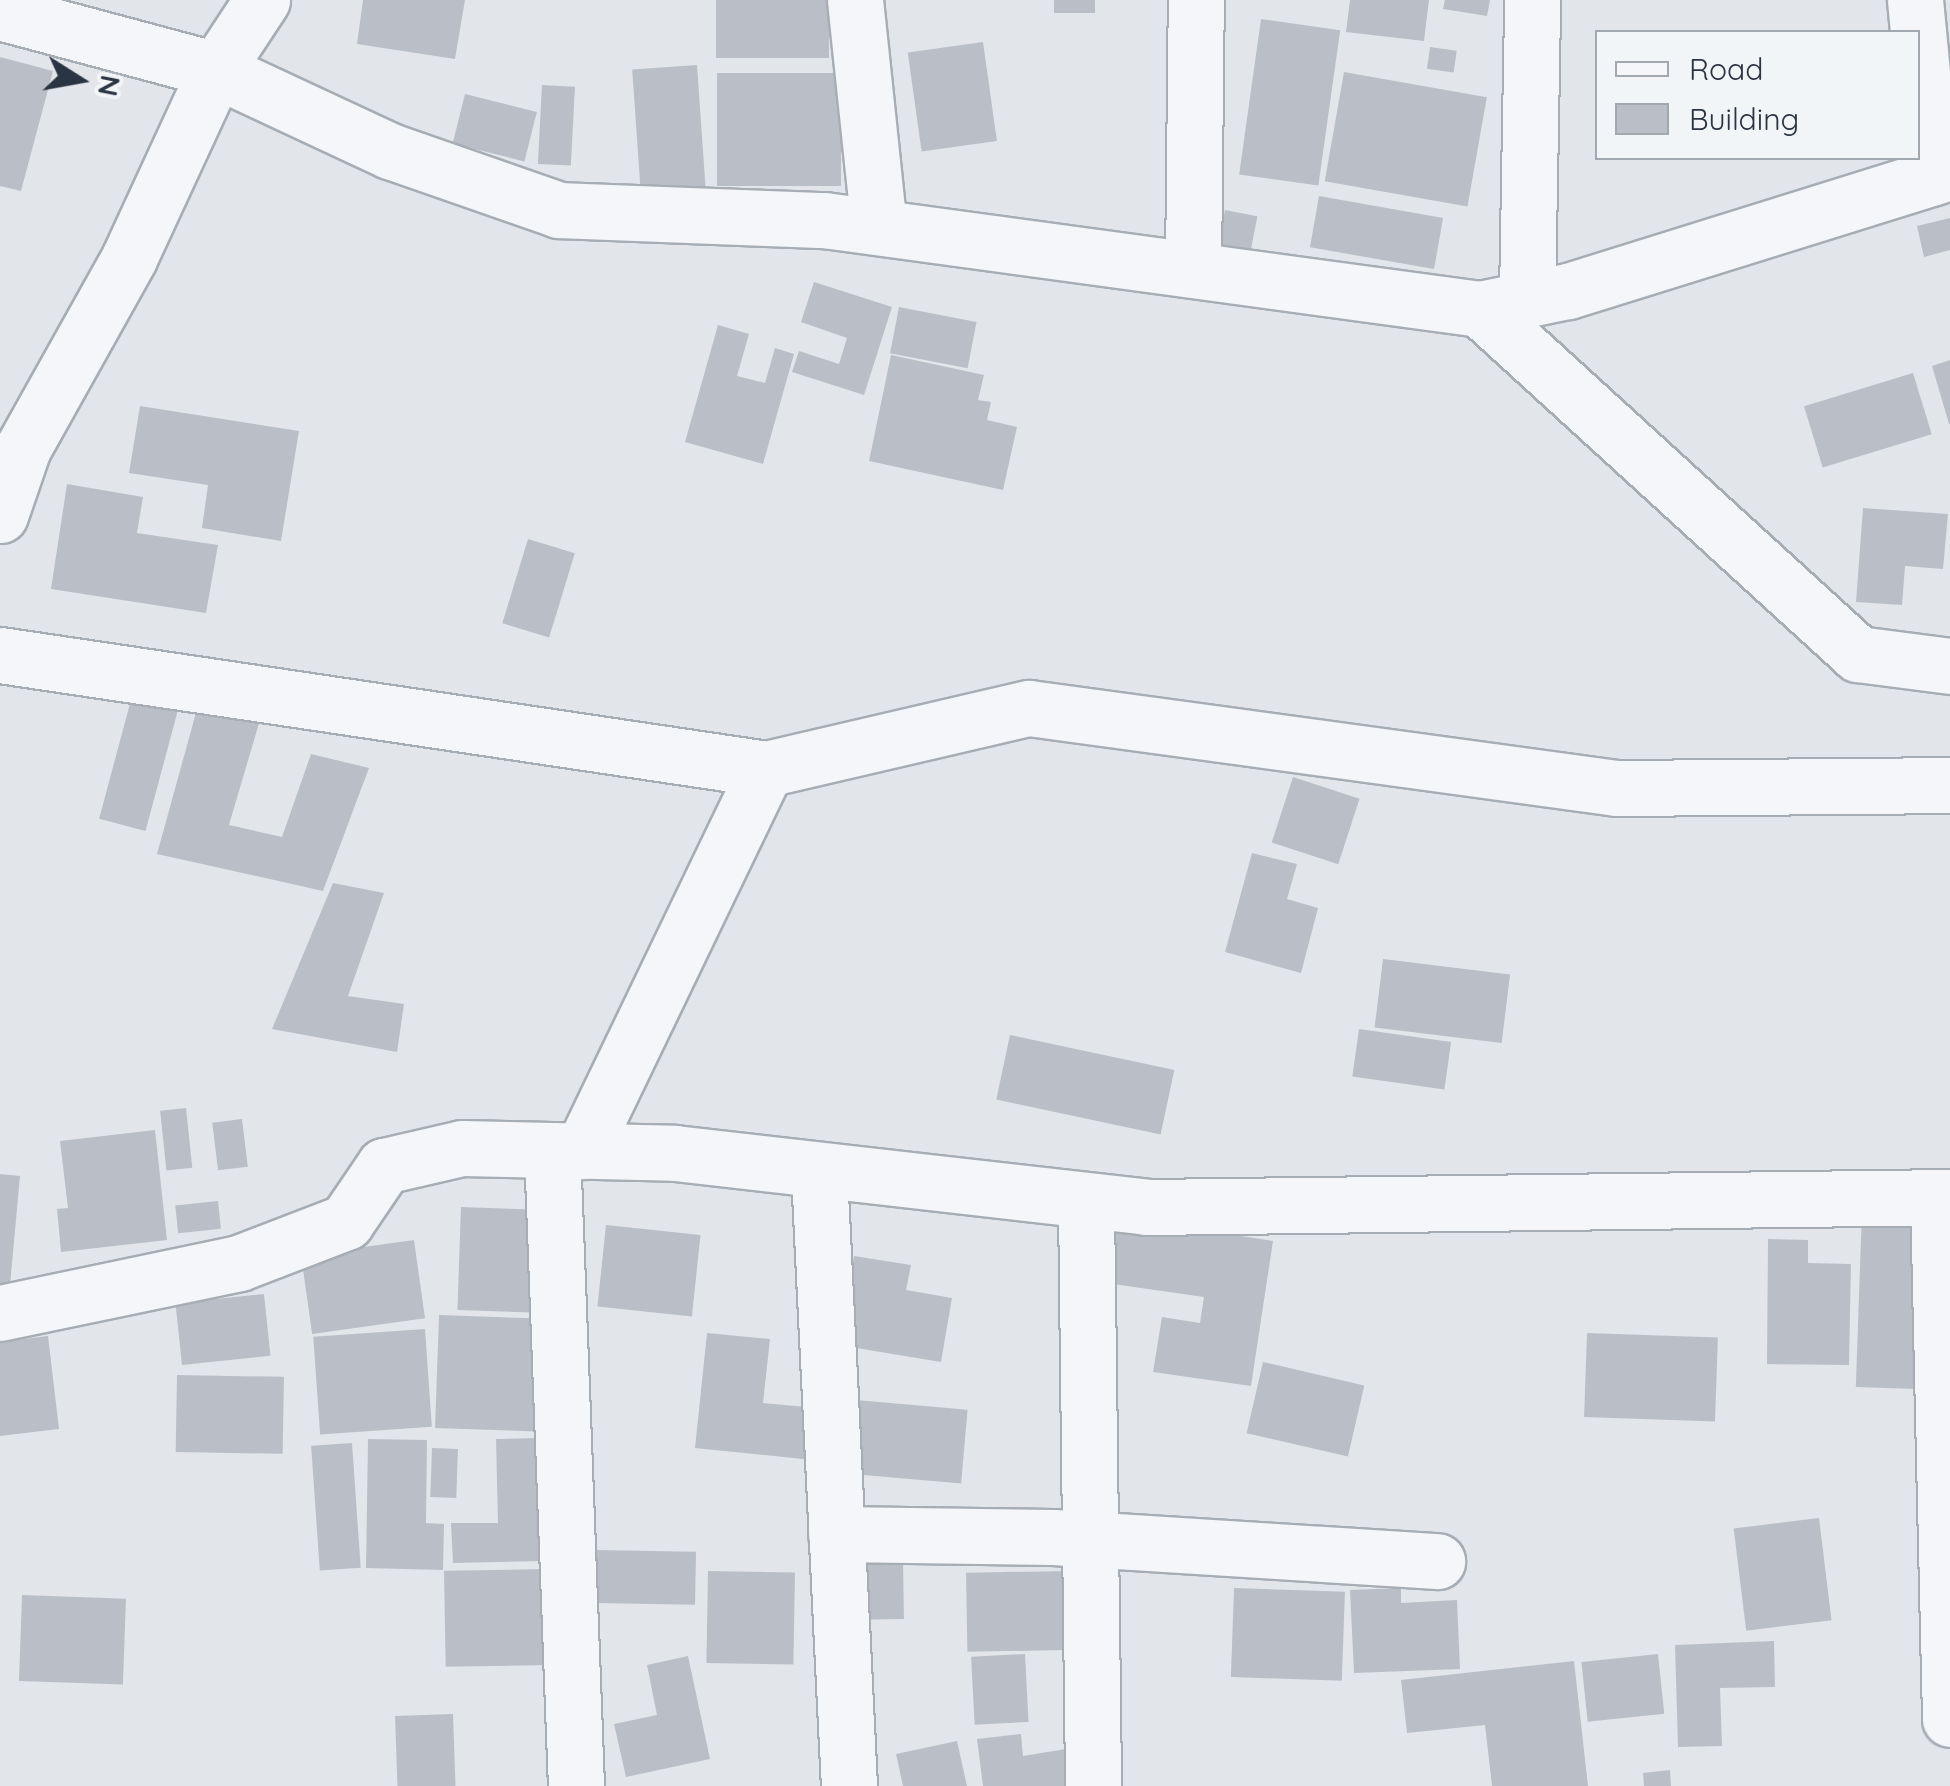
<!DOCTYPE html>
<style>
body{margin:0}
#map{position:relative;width:1950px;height:1786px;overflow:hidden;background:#e2e6ea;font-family:Quicksand,sans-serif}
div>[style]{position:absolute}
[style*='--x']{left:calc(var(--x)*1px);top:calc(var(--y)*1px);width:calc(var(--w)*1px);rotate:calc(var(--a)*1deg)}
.building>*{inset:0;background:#babfc7;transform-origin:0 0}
.roads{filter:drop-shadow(2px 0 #a7adb4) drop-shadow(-2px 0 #a7adb4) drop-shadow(0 2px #a7adb4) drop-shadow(0 -2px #a7adb4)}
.minor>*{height:55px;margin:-27.5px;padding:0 27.5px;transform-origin:27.5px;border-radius:27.5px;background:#f5f6f9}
span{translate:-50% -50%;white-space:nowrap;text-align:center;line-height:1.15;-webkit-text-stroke:10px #f2f5f8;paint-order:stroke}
.legend{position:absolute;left:1595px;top:30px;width:325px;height:130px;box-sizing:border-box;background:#f2f5f8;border:2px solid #a2a8af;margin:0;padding:12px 18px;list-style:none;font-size:30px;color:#2b3442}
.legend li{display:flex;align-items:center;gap:20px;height:50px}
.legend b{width:50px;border:2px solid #a2a8af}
.north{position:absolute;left:30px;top:30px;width:100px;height:100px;-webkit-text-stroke:8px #f2f5f8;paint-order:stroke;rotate:101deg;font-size:28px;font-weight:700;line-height:40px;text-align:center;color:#2b3442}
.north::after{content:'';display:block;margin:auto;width:35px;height:45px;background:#2b3442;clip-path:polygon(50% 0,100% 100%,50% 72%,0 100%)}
</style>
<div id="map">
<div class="building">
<i style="clip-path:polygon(363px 0,465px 0,455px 59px,357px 44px)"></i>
<i style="left:716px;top:0;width:113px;height:58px"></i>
<i style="left:1054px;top:0;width:41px;height:13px"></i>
<i style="clip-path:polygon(1350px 0,1429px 0,1424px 41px,1346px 32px)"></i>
<i style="clip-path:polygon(1445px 0,1490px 0,1487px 16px,1443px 9px)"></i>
<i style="left:1261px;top:19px;width:80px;height:157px;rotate:8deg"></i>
<i style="left:983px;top:42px;width:100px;height:76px;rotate:82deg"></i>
<i style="left:1430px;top:47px;width:27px;height:22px;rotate:8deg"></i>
<i style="clip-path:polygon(0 57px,53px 71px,21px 191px,0 186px)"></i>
<i style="left:697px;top:65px;width:130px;height:65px;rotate:86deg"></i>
<i style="left:1344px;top:72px;width:145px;height:111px;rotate:10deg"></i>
<i style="left:717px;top:73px;width:124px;height:113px"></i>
<i style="left:542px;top:85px;width:33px;height:79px;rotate:3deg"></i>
<i style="left:465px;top:94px;width:74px;height:51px;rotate:14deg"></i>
<i style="left:1319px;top:196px;width:126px;height:52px;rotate:10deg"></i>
<i style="left:1225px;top:210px;width:33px;height:35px;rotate:11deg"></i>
<i style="clip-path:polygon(1950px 218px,1950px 250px,1924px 257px,1917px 226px)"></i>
<i style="clip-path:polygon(814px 282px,892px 307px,864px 395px,792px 372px,799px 351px,839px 364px,847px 338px,801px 322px)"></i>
<i style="left:899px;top:307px;width:79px;height:47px;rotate:11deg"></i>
<i style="clip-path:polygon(718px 325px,749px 334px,737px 376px,765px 383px,775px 348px,794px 354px,763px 464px,685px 442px)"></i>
<i style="clip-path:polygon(891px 355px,984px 375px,978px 400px,991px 402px,987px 420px,1017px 427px,1003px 490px,869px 461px)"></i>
<i style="clip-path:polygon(1950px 360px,1950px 424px,1949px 424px,1932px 366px)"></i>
<i style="left:1913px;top:373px;width:64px;height:114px;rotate:73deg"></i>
<i style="clip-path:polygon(140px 406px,299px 431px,281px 541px,202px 528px,208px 485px,129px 473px)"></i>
<i style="clip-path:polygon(67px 484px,143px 497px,137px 533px,218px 545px,206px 613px,51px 589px)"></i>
<i style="clip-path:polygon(1863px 508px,1948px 514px,1943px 569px,1905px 566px,1902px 605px,1856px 602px)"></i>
<i style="left:528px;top:539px;width:49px;height:88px;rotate:17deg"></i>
<i style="left:132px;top:696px;width:48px;height:127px;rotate:15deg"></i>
<i style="clip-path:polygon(197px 709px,260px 720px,229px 825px,282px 837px,311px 754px,369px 768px,323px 891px,157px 854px)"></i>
<i style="left:1293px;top:777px;width:70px;height:69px;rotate:18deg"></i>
<i style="clip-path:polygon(1252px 853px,1297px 864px,1287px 899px,1318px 908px,1301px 973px,1225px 952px)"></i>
<i style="clip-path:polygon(333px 883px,384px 893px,348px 996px,404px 1004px,397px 1052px,272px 1029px)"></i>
<i style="left:1383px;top:959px;width:128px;height:69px;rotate:7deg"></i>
<i style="left:1359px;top:1029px;width:93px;height:48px;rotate:8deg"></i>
<i style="left:1010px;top:1035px;width:168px;height:66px;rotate:12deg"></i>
<i style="left:186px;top:1108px;width:60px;height:26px;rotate:84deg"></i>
<i style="left:242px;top:1119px;width:48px;height:30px;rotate:83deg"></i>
<i style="clip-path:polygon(155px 1130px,167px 1240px,61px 1252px,57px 1209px,68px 1208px,60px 1141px)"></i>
<i style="clip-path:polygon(0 1174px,20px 1176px,10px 1285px,0 1283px)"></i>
<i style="left:218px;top:1201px;width:28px;height:43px;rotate:84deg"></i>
<i style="left:461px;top:1207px;width:73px;height:103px;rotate:2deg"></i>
<i style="left:1862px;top:1210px;width:60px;height:177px;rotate:2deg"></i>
<i style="clip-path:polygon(1109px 1216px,1273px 1241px,1251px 1386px,1153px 1372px,1162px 1317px,1200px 1323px,1204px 1297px,1099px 1282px)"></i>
<i style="left:606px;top:1225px;width:95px;height:82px;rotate:6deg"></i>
<i style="clip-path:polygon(1768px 1239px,1808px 1240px,1808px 1263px,1851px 1264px,1849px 1365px,1767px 1364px)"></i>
<i style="left:414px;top:1240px;width:79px;height:114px;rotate:82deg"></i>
<i style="clip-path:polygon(854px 1256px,911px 1265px,906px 1290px,952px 1298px,941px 1362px,838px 1345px)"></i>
<i style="left:264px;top:1294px;width:62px;height:89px;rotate:84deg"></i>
<i style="left:439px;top:1315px;width:111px;height:113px;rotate:2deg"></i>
<i style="left:425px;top:1329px;width:98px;height:112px;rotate:86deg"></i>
<i style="clip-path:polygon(707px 1333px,770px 1339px,763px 1403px,817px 1408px,812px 1460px,695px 1448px)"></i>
<i style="left:1587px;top:1333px;width:131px;height:84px;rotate:2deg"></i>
<i style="clip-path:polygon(48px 1336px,59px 1429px,0 1436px,0 1342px)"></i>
<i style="left:1263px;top:1362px;width:104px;height:73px;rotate:13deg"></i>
<i style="left:177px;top:1375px;width:107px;height:77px;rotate:1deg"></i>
<i style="left:856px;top:1400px;width:112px;height:74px;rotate:5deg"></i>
<i style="clip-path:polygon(540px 1438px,543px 1561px,453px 1563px,451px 1523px,498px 1523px,496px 1439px)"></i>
<i style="clip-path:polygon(368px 1439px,427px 1440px,426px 1523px,444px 1524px,443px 1570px,366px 1568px)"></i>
<i style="left:352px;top:1443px;width:125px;height:41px;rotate:86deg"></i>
<i style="left:432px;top:1448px;width:26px;height:49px;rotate:2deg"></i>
<i style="left:1819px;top:1518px;width:103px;height:86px;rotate:83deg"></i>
<i style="left:595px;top:1550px;width:101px;height:53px;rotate:1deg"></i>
<i style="left:903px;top:1562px;width:57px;height:44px;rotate:89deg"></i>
<i style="left:546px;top:1569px;width:96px;height:102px;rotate:89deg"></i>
<i style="left:708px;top:1571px;width:87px;height:92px;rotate:1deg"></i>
<i style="left:1067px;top:1571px;width:79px;height:101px;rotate:89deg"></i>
<i style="left:1234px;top:1588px;width:111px;height:89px;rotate:2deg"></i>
<i style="clip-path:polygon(1401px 1588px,1401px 1603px,1457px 1600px,1460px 1669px,1354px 1673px,1350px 1590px)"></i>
<i style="left:22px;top:1595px;width:104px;height:86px;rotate:2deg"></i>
<i style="clip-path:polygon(1774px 1641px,1775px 1687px,1720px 1688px,1722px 1746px,1678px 1747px,1675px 1645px)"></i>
<i style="left:1025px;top:1654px;width:68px;height:54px;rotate:87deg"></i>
<i style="left:1658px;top:1654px;width:60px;height:77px;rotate:84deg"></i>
<i style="clip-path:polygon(688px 1656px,710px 1759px,626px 1777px,614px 1724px,657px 1715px,647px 1665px)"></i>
<i style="clip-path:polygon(1574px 1661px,1588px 1786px,1492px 1786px,1485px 1725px,1407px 1733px,1401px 1680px)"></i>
<i style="left:453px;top:1714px;width:72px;height:58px;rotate:88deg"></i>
<i style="clip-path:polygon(1021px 1734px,1023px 1756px,1066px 1749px,1071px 1786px,983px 1786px,977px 1739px)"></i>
<i style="clip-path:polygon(957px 1741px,967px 1786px,903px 1786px,896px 1754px)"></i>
<i style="clip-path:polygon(1670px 1770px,1671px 1786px,1644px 1786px,1643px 1773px)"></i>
</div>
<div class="roads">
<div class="minor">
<i style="--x:855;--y:0;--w:228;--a:84"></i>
<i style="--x:1915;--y:0;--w:178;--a:84.5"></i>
<i style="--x:0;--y:12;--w:224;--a:15"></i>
<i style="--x:216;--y:70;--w:192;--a:25"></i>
<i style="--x:390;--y:151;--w:179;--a:19.2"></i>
<i style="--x:559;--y:210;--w:265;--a:2.2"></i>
<i style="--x:824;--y:220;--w:662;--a:7.73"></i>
<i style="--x:1480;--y:309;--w:90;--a:-11.6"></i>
<i style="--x:1568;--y:291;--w:400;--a:-17.3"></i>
<i style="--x:1193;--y:269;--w:269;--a:-89.4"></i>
<i style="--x:1527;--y:296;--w:296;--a:-89"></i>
<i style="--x:1480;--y:309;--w:512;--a:42.39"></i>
<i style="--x:1858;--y:654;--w:93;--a:7.4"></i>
<i style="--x:0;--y:515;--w:71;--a:-71.1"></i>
<i style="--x:23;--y:448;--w:218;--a:-60.8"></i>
<i style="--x:129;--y:258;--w:207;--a:-65.2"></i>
<i style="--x:216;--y:70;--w:84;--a:-56.7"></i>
<i style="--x:0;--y:655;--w:774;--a:8.46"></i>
<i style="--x:552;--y:1150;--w:636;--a:87.84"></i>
<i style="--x:582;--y:1151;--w:424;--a:-64.3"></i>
<i style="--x:766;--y:769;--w:270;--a:-13.1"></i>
<i style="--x:1029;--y:708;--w:593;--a:7.75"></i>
<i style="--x:1617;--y:788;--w:333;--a:-0.5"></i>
<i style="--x:819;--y:1173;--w:614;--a:87.2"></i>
<i style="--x:1938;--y:1197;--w:522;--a:88.68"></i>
<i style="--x:1086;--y:1201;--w:585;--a:89.31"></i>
<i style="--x:0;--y:1313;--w:244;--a:-11.8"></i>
<i style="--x:239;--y:1263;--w:115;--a:-21"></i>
<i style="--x:346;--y:1222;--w:68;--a:-55.8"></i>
<i style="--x:384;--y:1166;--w:80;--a:-13"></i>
<i style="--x:462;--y:1148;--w:213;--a:1.3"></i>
<i style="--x:675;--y:1153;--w:474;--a:6.5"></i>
<i style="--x:1146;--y:1207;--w:804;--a:-0.71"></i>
<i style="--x:836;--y:1534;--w:217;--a:0.8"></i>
<i style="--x:1053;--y:1537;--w:385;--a:3.6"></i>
</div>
</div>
<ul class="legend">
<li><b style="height:12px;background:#f5f6f9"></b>Road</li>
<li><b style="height:28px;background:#babfc7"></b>Building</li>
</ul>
<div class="north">N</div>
</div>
